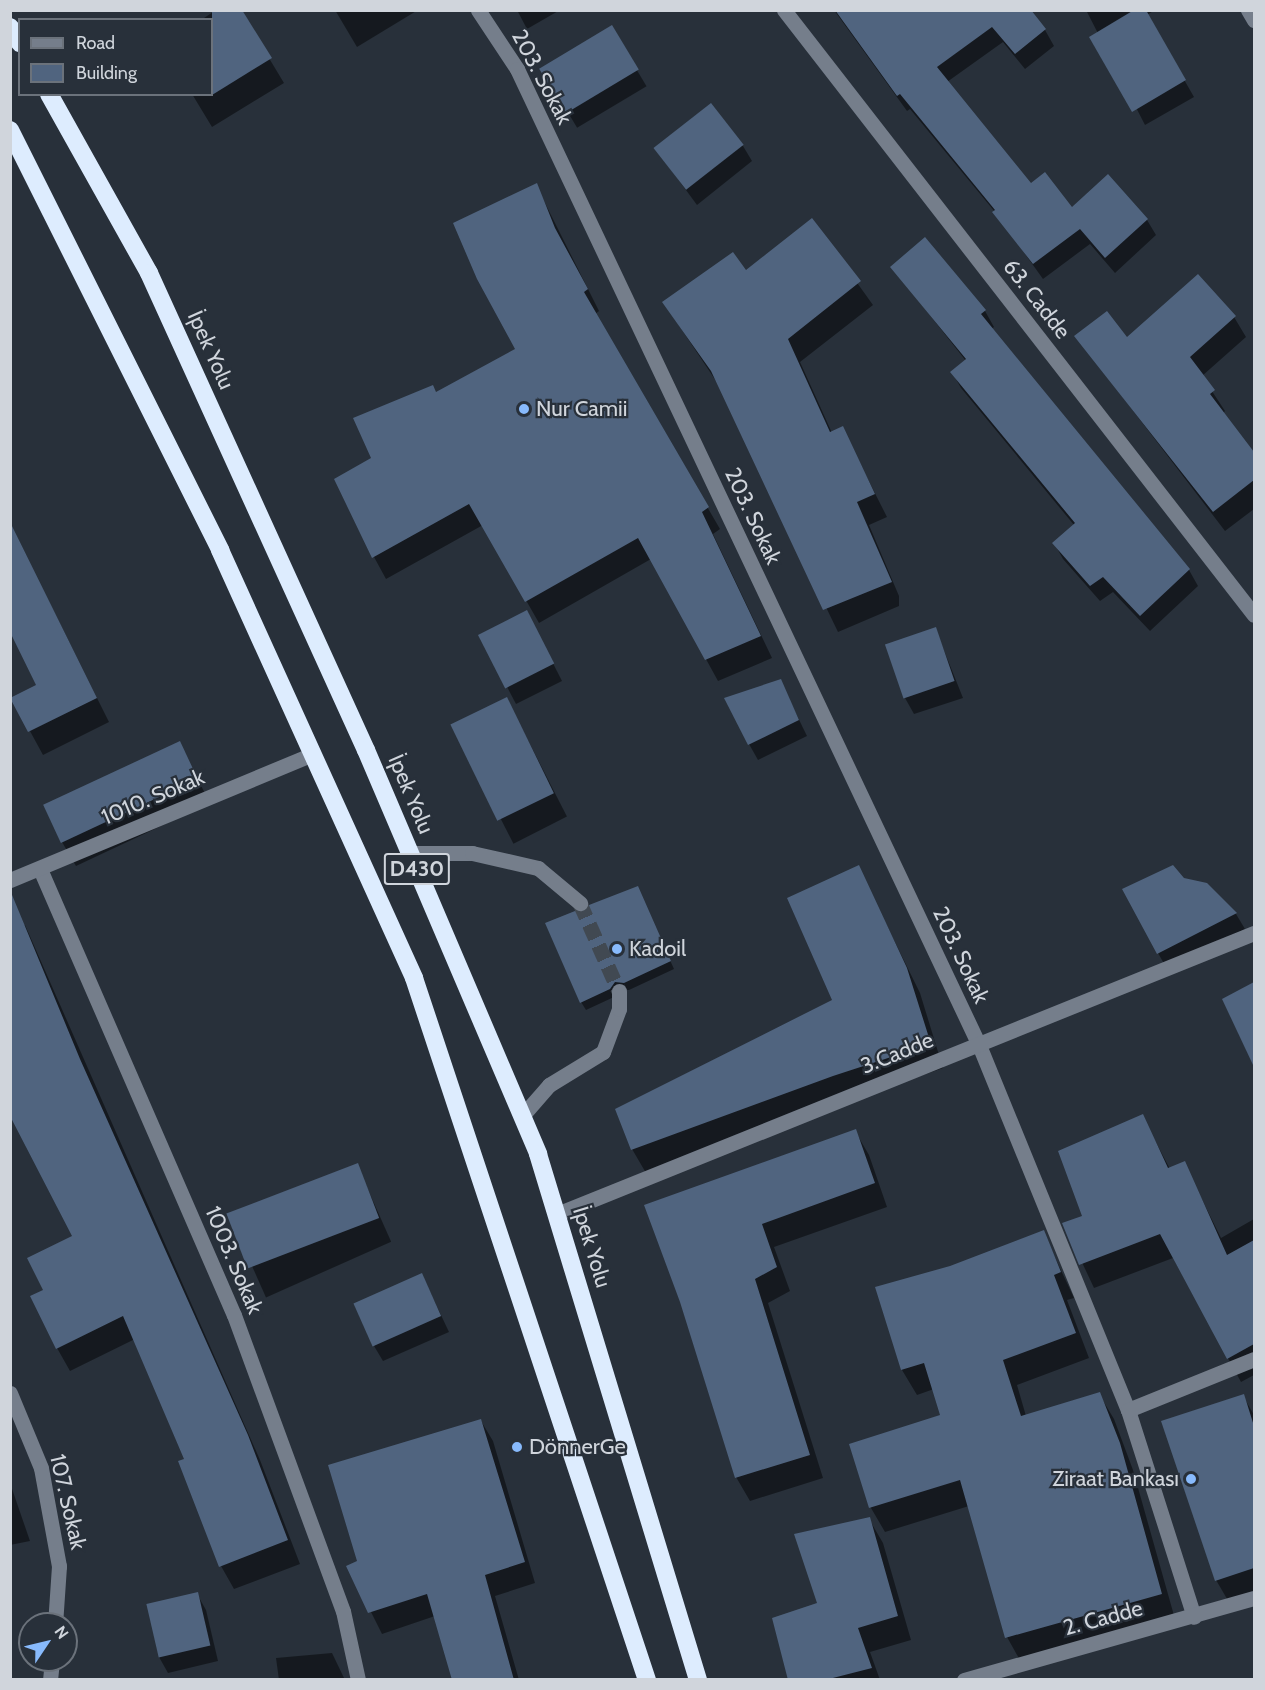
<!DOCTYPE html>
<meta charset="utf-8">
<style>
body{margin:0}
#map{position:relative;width:1265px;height:1690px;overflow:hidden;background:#28303a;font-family:Cabin,sans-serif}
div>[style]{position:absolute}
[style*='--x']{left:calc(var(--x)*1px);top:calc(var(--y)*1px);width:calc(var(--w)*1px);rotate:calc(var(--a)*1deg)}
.shadow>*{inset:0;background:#0007;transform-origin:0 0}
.building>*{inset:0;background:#50647f;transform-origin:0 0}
.minor-tunnel>*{height:15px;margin-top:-7.5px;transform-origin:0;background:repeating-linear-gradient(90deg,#414952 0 15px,transparent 0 23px)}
.minor>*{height:15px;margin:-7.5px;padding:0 7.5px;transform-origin:7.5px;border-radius:7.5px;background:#757e8b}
.highway>*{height:18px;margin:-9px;padding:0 9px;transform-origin:9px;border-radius:9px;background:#ddecfe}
.dots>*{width:16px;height:16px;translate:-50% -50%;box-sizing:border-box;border:3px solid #28303a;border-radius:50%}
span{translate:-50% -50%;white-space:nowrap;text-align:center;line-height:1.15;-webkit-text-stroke:4.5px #28303a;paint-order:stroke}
.shield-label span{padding:2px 4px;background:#28303a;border:2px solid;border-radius:4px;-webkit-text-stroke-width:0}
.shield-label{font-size:21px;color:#d0d5dc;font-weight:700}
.street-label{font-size:22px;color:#d0d5dc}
.poi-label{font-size:22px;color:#d0d5dc}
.left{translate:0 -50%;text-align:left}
.right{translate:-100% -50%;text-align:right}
.frame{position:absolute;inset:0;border:12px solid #d0d5dc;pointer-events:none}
.legend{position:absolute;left:18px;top:18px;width:195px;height:78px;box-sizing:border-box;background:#28303a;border:2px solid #6b727b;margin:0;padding:8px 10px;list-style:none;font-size:18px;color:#d0d5dc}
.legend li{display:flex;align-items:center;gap:12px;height:30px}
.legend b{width:30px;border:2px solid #6b727b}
.north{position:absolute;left:18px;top:1612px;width:60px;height:60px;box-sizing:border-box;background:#28303a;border:2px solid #6b727b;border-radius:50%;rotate:55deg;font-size:16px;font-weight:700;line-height:24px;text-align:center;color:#d0d5dc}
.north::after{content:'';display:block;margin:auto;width:21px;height:27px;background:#88bafc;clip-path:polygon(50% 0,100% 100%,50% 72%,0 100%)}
</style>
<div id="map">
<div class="shadow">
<i style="clip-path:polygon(216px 10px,240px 10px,284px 83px,212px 127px,192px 94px,212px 94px,212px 20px,201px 20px)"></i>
<i style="clip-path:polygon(335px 10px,418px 10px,357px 47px)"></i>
<i style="clip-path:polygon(517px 10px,560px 10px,527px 29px)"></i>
<i style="clip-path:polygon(834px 10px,910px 10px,1045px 30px,1054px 46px,1025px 69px,1003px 42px,947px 82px,1031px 185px,1072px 209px,1147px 220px,1156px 235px,1115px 273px,1090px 244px,1043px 279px,995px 212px,910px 109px,907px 111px)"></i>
<i style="clip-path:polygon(1086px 10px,1155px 10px,1147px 15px,1194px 97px,1145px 125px)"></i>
<i style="left:611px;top:27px;width:69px;height:81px;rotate:59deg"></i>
<i style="clip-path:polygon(743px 146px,752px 161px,697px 205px,655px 148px)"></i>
<i style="clip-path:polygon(536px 185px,599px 311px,595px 314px,720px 529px,713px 534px,772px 658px,718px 681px,651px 559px,539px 623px,483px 525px,386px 579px,374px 557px,336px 480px,373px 459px,436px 394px,517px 349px)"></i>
<i style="clip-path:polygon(812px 220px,873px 305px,800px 362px,832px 433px,842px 428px,887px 517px,869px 525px,899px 596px,899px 606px,838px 632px,718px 384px,664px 303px,746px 272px)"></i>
<i style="clip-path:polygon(892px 267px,985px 311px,994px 327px,991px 329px,1189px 570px,1198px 586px,1150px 631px,1113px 592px,1100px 601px,1063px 559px,1054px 543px,1074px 525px,961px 388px,952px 372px,966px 361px)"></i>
<i style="clip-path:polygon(1234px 317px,1246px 337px,1202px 376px,1225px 411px,1223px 413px,1254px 454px,1254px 509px,1225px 531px,1076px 336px,1127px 339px)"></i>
<i style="clip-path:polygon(28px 560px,109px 722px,43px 755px,12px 698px,38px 686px)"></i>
<i style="clip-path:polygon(535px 628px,562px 681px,516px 704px,480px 635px)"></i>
<i style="clip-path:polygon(935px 628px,963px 698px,914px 714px,905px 698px)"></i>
<i style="clip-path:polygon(780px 681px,807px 736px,758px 760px,749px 744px)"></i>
<i style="left:507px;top:699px;width:132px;height:60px;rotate:63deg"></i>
<i style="clip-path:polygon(179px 743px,210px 803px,76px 866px,62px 842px)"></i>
<i style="clip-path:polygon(858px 867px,920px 993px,943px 1068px,646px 1173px,632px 1149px,834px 1001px)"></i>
<i style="clip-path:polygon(1183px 879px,1207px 885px,1236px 914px,1245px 929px,1167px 969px,1158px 953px)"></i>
<i style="clip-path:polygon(641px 896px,674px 969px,629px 990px,619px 990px,614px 997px,586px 1010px,581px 1002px,585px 913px)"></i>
<i style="clip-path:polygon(25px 925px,260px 1460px,300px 1564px,234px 1589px,221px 1566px,186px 1459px,135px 1339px,70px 1371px,57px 1348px,45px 1291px,74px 1236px,10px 931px)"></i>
<i style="clip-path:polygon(1254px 983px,1254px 1064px,1224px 1000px)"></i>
<i style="clip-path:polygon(1142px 1116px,1170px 1169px,1184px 1163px,1221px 1238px,1254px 1219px,1254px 1375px,1241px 1382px,1173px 1258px,1094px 1288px,1064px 1224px,1084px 1217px)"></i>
<i style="clip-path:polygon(855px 1131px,869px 1155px,887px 1207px,774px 1247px,790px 1291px,768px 1303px,823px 1478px,750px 1501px,736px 1477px,681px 1301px)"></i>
<i style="left:357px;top:1165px;width:84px;height:137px;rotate:66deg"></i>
<i style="clip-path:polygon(1043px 1232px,1074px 1298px,1067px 1300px,1089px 1358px,1017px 1385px,1026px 1416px,1099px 1394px,1114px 1419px,1133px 1470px,1175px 1619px,1021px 1662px,1007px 1637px,969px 1506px,885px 1532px,871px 1508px,851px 1445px,942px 1416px,934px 1389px,917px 1395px,902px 1370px,877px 1288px,950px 1267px)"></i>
<i style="clip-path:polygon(422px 1275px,449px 1332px,383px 1361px,374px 1346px)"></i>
<i style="clip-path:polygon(1243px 1396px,1254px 1415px,1254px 1596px,1230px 1604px,1216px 1580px)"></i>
<i style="clip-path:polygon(481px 1421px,493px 1441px,535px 1583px,495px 1596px,519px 1680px,453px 1680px,435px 1616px,382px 1634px,348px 1566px,359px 1562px)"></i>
<i style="clip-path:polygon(10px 1483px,30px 1541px,10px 1545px)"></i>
<i style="clip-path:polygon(869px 1519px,883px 1543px,911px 1640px,870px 1652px,880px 1680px,789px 1680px,819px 1604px)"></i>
<i style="clip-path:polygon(197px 1594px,206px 1610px,218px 1661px,168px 1673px,159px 1657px)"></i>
<i style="clip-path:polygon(332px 1653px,345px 1680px,279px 1680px,276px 1658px)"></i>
</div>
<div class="building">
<i style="clip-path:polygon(212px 10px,242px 10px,272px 58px,212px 95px)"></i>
<i style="clip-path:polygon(835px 10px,1031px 10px,1046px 29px,1015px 54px,992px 27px,937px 67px,1031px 183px,1045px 172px,1072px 207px,1108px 174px,1148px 219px,1105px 258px,1080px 229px,1033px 264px,992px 212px,995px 210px,900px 94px,897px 96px)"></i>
<i style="clip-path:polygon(1134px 10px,1146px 10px,1186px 80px,1132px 112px,1089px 37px)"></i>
<i style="left:612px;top:25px;width:52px;height:85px;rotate:59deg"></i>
<i style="left:711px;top:103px;width:53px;height:73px;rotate:52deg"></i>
<i style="clip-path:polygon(537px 183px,555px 228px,588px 289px,584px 292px,709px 507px,702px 512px,761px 636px,705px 660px,638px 538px,525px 602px,469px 504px,372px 558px,334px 479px,371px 458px,353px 418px,433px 385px,436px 392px,515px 349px,477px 279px,453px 223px)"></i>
<i style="clip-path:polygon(812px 218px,861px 281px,788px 339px,830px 432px,843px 426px,875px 494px,857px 502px,892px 582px,823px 610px,711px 371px,662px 302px,733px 252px,746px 270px)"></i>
<i style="clip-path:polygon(925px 237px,986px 310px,981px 314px,1190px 569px,1140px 616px,1103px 577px,1090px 586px,1052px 543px,1075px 523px,950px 372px,966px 359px,890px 267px)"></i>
<i style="clip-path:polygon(1198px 274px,1236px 316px,1190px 357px,1215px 390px,1210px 394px,1254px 452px,1254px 480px,1213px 512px,1074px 336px,1107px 311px,1127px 337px)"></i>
<i style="clip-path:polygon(10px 522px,97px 698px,28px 732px,10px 698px,36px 685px,10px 632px)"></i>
<i style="left:527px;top:610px;width:60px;height:55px;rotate:63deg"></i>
<i style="left:936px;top:627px;width:57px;height:54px;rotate:71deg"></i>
<i style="clip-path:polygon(781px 679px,799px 720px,748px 745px,724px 698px)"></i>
<i style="left:507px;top:697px;width:107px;height:63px;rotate:64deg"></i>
<i style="left:180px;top:741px;width:42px;height:151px;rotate:65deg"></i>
<i style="clip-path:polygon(859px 865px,907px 968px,931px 1044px,833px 1076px,631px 1150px,615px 1109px,832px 1000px,787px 898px)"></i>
<i style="clip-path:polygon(1173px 865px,1184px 878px,1207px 883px,1237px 913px,1157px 954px,1122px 889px)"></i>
<i style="clip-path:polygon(638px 886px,671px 961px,624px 983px,615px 982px,610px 989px,580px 1003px,545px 923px,575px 911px,584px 912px,589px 905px)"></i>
<i style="clip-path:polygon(10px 890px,80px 1059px,248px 1435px,288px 1540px,219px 1567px,178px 1461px,184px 1459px,123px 1316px,56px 1349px,30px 1296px,43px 1290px,27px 1258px,72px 1236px,10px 1116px)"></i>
<i style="clip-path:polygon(1254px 982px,1254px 1067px,1222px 999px)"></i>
<i style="clip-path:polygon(1143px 1114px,1168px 1168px,1185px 1161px,1227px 1255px,1254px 1240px,1254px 1344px,1227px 1359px,1160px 1234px,1079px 1265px,1062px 1223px,1082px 1216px,1058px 1151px)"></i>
<i style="clip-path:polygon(856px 1129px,875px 1183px,762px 1224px,777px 1267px,755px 1279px,810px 1455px,735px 1478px,680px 1302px,644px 1205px)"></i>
<i style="left:358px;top:1163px;width:59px;height:141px;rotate:69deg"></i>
<i style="clip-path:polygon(1044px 1230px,1061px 1272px,1054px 1275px,1076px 1333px,1003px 1360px,1021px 1416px,1100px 1392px,1120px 1443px,1162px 1594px,1005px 1638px,960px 1480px,869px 1508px,849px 1444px,940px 1415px,924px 1363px,901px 1370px,875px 1287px,950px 1266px)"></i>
<i style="left:422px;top:1273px;width:47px;height:75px;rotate:66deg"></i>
<i style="clip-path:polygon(1244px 1394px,1254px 1426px,1254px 1568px,1215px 1581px,1161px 1421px)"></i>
<i style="clip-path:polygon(481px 1419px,525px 1562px,485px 1575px,514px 1680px,452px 1680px,427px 1594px,368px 1613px,346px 1566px,357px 1561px,328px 1465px)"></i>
<i style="clip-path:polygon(870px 1517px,898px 1616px,858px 1628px,872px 1668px,825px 1680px,788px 1680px,772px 1618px,817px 1603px,794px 1534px)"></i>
<i style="left:198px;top:1592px;width:55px;height:53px;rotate:77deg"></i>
</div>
<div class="minor-tunnel">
<i style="--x:580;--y:903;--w:96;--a:66.1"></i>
</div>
<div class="minor">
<i style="--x:478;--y:10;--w:71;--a:56.5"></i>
<i style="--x:517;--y:69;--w:1080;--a:64.67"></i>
<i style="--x:979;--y:1045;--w:394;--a:67.8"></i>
<i style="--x:1128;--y:1410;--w:217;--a:72.3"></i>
<i style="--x:784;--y:10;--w:766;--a:52.16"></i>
<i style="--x:1248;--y:10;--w:12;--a:59"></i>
<i style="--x:410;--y:853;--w:62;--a:0"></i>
<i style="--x:472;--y:853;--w:68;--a:12.8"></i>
<i style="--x:538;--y:868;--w:55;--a:39.8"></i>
<i style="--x:40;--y:869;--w:486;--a:66.5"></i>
<i style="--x:234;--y:1315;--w:315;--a:69.8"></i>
<i style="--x:343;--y:1611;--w:71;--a:77.7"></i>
<i style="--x:10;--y:880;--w:327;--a:-22.6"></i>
<i style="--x:522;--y:1116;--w:41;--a:-48.9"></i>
<i style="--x:549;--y:1085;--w:63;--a:-31.4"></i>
<i style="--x:603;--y:1052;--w:46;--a:-69.6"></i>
<i style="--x:619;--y:1009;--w:18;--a:-90"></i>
<i style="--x:557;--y:1214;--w:752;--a:-21.96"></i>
<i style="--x:10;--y:1393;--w:81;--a:67.5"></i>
<i style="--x:41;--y:1468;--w:100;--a:79.6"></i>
<i style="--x:59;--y:1566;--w:58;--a:93.9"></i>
<i style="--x:1128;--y:1410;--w:136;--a:-22"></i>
<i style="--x:50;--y:1680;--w:20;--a:-84"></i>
<i style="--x:964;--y:1680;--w:301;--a:-15.8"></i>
</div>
<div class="highway">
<i style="--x:10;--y:27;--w:19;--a:58"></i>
<i style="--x:49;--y:94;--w:205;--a:60.8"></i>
<i style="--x:149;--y:273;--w:524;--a:65.54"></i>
<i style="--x:366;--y:750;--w:439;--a:66.9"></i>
<i style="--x:538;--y:1154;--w:550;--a:73.08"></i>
<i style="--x:10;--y:130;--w:470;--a:63.4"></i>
<i style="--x:220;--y:550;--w:470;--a:65.6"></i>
<i style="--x:414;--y:978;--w:740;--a:71.64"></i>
</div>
<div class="dots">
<i style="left:524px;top:409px;background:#88bafc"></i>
<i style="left:617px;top:949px;background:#88bafc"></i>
<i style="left:517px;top:1447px;background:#88bafc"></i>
<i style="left:1191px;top:1479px;background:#88bafc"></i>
</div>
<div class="shield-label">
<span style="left:417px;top:869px">D430</span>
</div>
<div class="street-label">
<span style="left:542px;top:77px;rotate:62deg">203. Sokak</span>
<span style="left:1037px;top:299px;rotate:52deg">63. Cadde</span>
<span style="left:211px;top:350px;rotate:66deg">İpek Yolu</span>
<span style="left:753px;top:516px;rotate:65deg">203. Sokak</span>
<span style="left:411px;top:794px;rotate:67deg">İpek Yolu</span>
<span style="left:153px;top:797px;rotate:-23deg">1010. Sokak</span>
<span style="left:961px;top:955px;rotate:65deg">203. Sokak</span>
<span style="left:897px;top:1053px;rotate:-22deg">3.Cadde</span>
<span style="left:592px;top:1247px;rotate:73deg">İpek Yolu</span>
<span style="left:234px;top:1260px;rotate:67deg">1003. Sokak</span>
<span style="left:68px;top:1502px;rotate:77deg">107. Sokak</span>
<span style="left:1103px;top:1618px;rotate:-15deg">2. Cadde</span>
</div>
<div class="poi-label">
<span class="left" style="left:536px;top:409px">Nur Camii</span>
<span class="left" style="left:629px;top:949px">Kadoil</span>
<span class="left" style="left:529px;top:1447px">DönnerGe</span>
<span class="right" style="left:1179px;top:1479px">Ziraat Bankası</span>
</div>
<div class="frame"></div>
<ul class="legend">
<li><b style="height:8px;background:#757e8b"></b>Road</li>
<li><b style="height:16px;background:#50647f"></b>Building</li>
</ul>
<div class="north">N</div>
</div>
